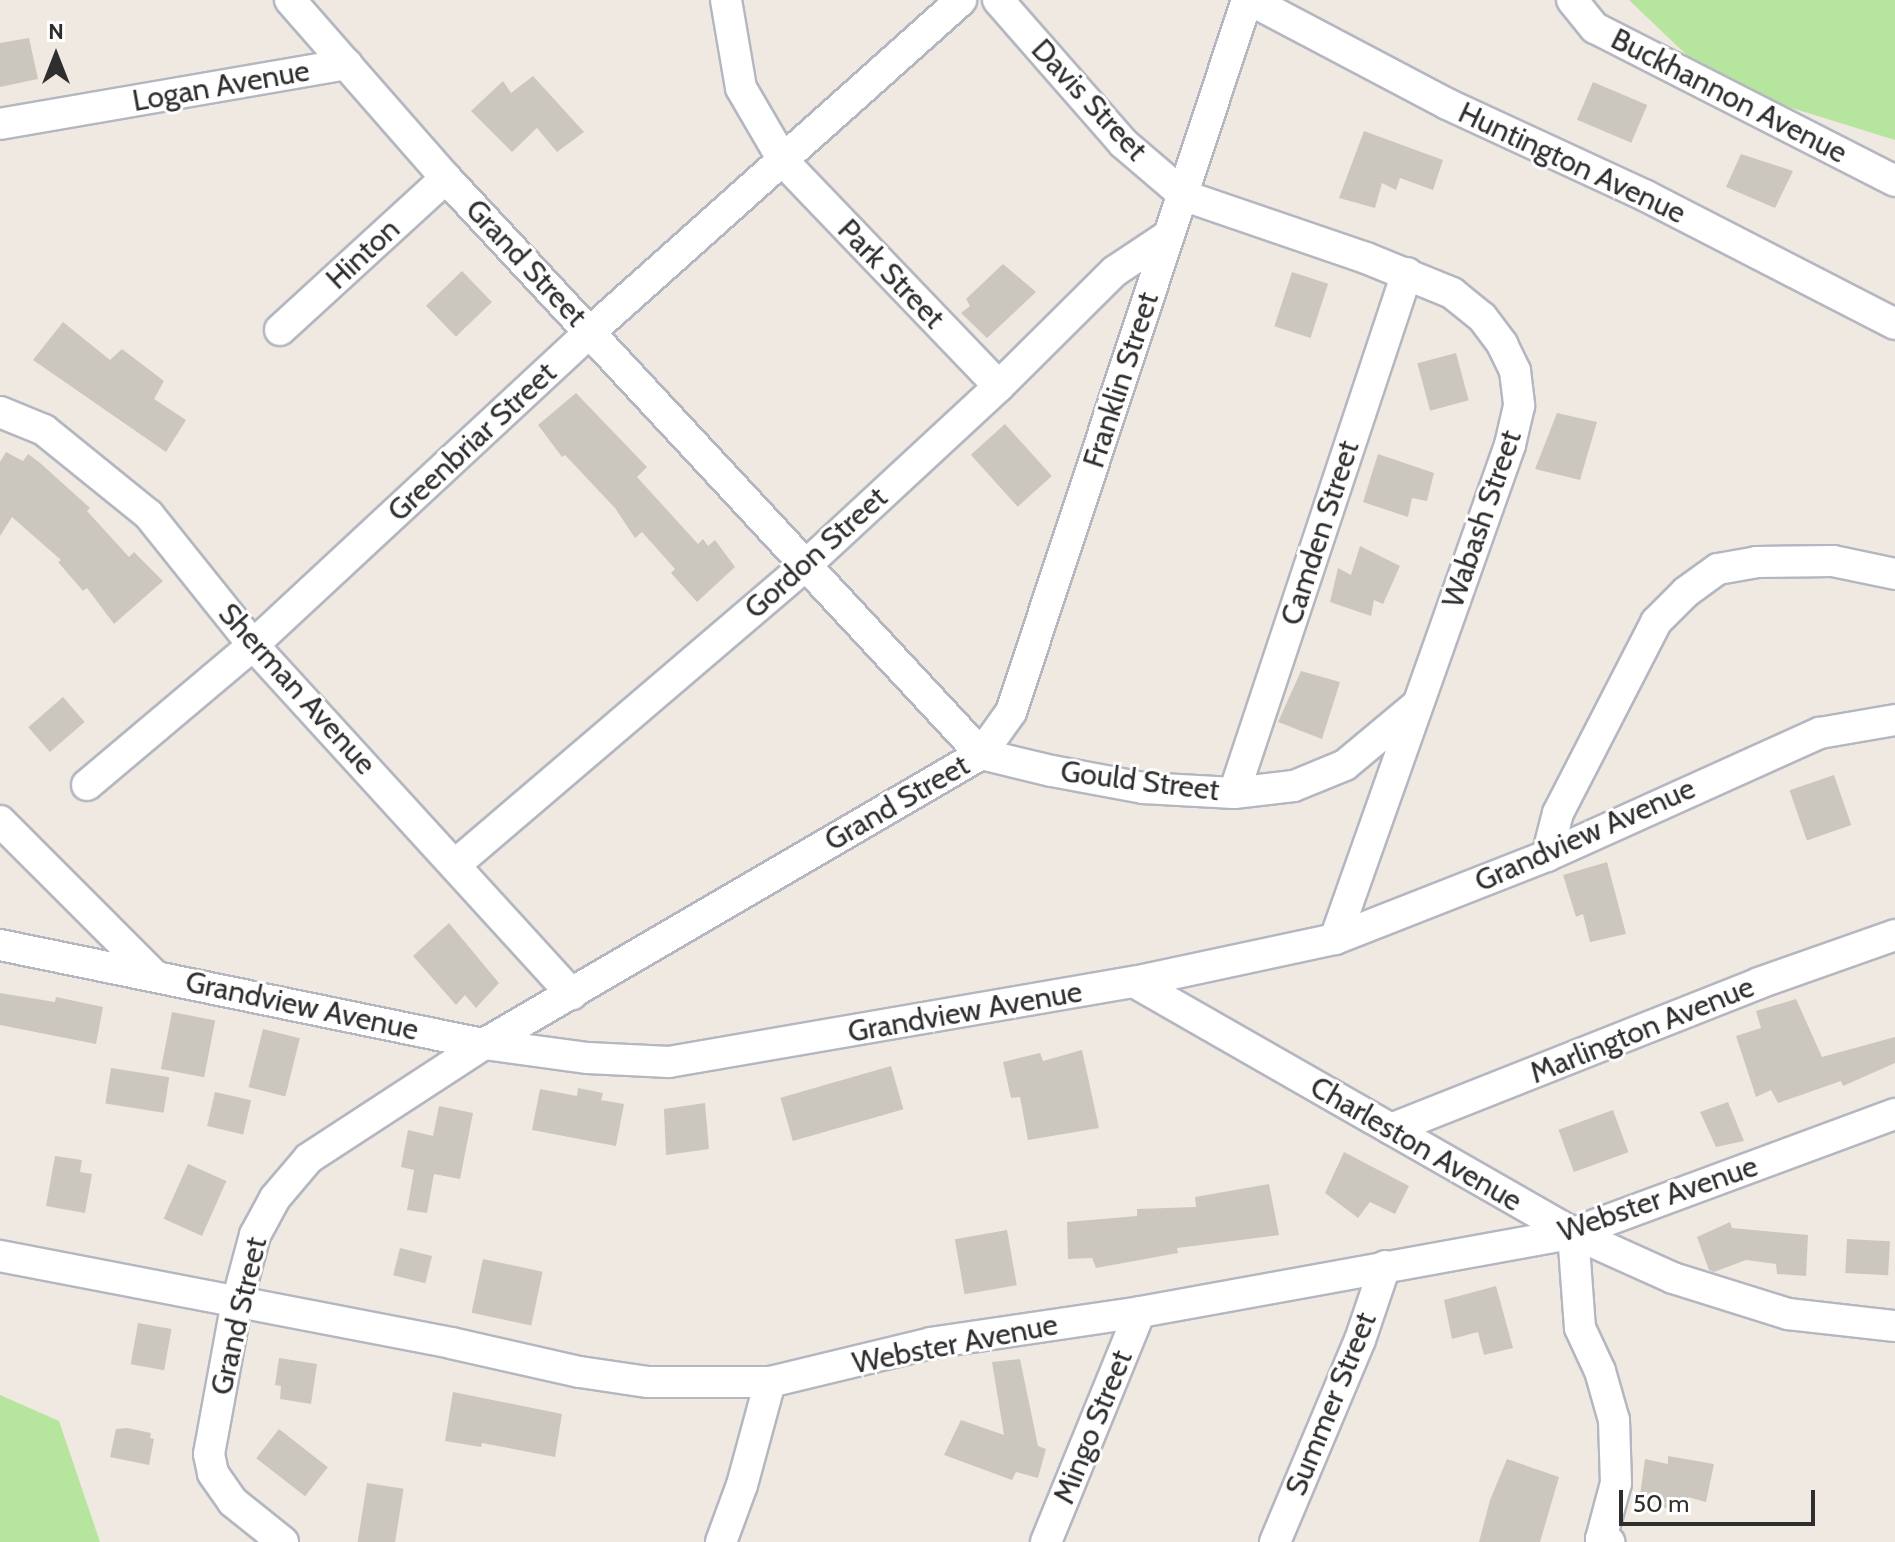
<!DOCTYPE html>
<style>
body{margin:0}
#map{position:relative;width:1895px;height:1542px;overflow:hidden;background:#efe9e1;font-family:Cabin,sans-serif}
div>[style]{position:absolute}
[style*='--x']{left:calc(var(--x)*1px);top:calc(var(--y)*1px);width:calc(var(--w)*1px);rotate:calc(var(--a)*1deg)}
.green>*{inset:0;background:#b6e59e}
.building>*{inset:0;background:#cbc7bf;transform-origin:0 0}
.roads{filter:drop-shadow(2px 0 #b4b7c1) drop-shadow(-2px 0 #b4b7c1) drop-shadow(0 2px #b4b7c1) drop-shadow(0 -2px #b4b7c1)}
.minor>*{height:30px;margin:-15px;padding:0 15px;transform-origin:15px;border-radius:15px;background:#fff}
span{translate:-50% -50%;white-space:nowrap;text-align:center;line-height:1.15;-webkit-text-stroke:6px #fff;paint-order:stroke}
.street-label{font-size:30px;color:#2e2e2e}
.north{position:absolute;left:16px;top:16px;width:80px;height:80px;-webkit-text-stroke:6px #fff;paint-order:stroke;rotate:0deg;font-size:22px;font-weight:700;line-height:32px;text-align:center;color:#2e2e2e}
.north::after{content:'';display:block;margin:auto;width:28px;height:36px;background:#2e2e2e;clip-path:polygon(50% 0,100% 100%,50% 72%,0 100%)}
.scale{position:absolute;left:1619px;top:1490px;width:196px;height:36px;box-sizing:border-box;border:4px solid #2e2e2e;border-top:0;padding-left:10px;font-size:24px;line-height:28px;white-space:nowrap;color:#2e2e2e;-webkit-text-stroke:6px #fff;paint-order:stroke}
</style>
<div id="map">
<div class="green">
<i style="clip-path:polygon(1629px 0,1895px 0,1895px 140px,1718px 85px)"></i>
<i style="clip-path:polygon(0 1395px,59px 1421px,100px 1542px,0 1542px)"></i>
</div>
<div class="building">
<i style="clip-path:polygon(29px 38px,38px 79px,0 87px,0 43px)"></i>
<i style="clip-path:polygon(533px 76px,584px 132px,557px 152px,537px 128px,512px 152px,471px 111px,503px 81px,511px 93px)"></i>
<i style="left:1593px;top:82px;width:59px;height:41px;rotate:23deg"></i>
<i style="clip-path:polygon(1364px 131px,1443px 160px,1433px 190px,1400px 178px,1396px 190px,1382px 183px,1375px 208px,1339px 198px)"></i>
<i style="clip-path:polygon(1741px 154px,1793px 171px,1775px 208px,1726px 187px)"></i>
<i style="clip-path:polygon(1003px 264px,1036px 292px,987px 338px,961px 313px,970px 306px,966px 299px)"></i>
<i style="left:462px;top:271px;width:43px;height:50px;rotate:46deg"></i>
<i style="left:1292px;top:272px;width:38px;height:57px;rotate:18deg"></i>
<i style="clip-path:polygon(63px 322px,110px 360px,122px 349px,164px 381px,154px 399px,186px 420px,166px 452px,33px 360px)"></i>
<i style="left:1456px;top:353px;width:49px;height:40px;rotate:75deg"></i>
<i style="clip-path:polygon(576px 393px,647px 467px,637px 477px,698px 544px,703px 539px,708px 546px,715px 540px,735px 567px,697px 602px,671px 573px,675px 569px,642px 532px,635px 538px,615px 508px,565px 455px,562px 457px,538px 425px)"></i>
<i style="clip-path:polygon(1557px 413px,1597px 422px,1580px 480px,1535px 469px)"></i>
<i style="left:1005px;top:424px;width:70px;height:46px;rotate:48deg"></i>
<i style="clip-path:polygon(6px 452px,23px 461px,28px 454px,39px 462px,90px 508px,87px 511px,129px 557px,134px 552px,163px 581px,114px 624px,87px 588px,83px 591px,58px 562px,61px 560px,12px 517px,0 536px,0 462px)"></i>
<i style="clip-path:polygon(1378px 454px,1434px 473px,1427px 501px,1412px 498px,1408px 517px,1363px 502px)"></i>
<i style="clip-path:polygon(1360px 546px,1400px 566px,1383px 604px,1374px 600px,1371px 616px,1330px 602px,1338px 568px,1351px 575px)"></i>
<i style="clip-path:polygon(1301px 671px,1340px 682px,1322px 739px,1278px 722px)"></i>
<i style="left:63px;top:697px;width:33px;height:46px;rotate:49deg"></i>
<i style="left:1834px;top:775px;width:53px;height:47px;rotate:71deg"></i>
<i style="clip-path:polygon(1607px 862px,1626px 934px,1590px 942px,1583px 914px,1576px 917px,1563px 875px)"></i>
<i style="clip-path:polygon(449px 923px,499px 983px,476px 1008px,465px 995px,456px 1005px,413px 956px)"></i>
<i style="clip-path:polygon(0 993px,55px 1002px,56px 997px,103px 1007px,96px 1044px,0 1025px)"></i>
<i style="clip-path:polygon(1796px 999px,1822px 1057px,1895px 1037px,1895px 1063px,1843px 1086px,1841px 1081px,1778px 1103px,1771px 1090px,1756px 1097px,1736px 1036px,1761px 1028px,1756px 1011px)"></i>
<i style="left:172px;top:1012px;width:44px;height:58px;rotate:11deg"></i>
<i style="left:263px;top:1029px;width:38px;height:60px;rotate:14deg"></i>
<i style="clip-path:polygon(1082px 1050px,1099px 1128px,1028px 1140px,1020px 1097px,1011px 1098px,1003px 1062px,1040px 1053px,1043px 1061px)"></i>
<i style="left:891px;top:1066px;width:45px;height:115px;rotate:74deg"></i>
<i style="left:111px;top:1068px;width:59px;height:36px;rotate:9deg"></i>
<i style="clip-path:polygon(578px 1088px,603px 1093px,601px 1100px,624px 1104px,616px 1146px,532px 1130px,540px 1089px,577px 1096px)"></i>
<i style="left:215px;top:1092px;width:37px;height:35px;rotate:13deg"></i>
<i style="clip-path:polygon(1728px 1102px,1744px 1141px,1716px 1147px,1700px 1112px)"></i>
<i style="clip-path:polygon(705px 1103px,709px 1149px,666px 1155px,664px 1109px)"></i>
<i style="clip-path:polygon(439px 1106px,473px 1113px,460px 1179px,434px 1174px,427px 1213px,407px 1210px,414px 1170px,401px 1167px,408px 1130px,433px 1136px)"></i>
<i style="left:1613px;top:1110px;width:45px;height:58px;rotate:70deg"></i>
<i style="clip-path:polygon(1344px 1152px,1409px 1186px,1395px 1214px,1370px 1202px,1358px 1218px,1325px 1193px)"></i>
<i style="clip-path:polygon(55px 1156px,82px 1160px,80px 1172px,92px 1174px,85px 1213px,46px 1206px)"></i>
<i style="left:188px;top:1164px;width:42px;height:60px;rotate:24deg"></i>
<i style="clip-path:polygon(1269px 1184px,1279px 1235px,1177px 1248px,1178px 1253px,1096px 1268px,1092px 1258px,1068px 1259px,1067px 1222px,1137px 1216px,1137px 1209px,1196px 1207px,1195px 1197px)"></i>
<i style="clip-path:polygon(1730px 1222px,1732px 1228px,1808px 1235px,1806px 1276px,1777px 1274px,1776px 1264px,1746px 1260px,1714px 1272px,1709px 1270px,1697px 1237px)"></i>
<i style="left:1007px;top:1230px;width:56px;height:53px;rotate:80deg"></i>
<i style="left:1847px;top:1239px;width:43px;height:34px;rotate:3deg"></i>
<i style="left:400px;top:1248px;width:33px;height:28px;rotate:14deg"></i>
<i style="left:483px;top:1259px;width:61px;height:55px;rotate:12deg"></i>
<i style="clip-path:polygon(1496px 1286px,1513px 1348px,1484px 1355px,1478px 1332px,1452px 1339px,1444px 1300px)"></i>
<i style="left:138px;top:1323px;width:34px;height:42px;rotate:10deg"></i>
<i style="clip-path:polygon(279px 1358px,317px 1364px,311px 1404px,280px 1399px,281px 1386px,275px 1385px)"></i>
<i style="clip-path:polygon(1020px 1359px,1038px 1446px,1046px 1449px,1038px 1478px,1016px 1472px,1012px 1480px,944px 1455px,961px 1420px,1004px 1435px,992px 1362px)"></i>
<i style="clip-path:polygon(453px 1392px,562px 1414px,555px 1457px,482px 1443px,481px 1447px,445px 1441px)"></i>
<i style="clip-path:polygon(127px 1428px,151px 1433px,150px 1438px,154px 1439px,149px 1465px,110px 1457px,116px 1429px)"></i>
<i style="left:279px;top:1429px;width:62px;height:37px;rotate:38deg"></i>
<i style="clip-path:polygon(1668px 1456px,1714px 1464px,1706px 1502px,1688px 1497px,1687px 1512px,1657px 1506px,1659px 1499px,1640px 1496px,1645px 1459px,1668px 1464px)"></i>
<i style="clip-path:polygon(1507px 1459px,1559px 1477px,1540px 1542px,1479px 1542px,1490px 1500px)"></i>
<i style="left:367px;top:1483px;width:37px;height:60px;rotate:9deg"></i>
</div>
<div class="roads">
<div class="minor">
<i style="--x:290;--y:0;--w:237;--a:48.8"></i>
<i style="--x:446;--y:178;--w:786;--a:47.11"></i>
<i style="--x:726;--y:0;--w:89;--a:80.3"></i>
<i style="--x:741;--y:88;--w:86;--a:59.8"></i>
<i style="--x:784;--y:162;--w:310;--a:46.2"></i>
<i style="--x:998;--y:0;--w:190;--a:48.8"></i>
<i style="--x:1123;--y:143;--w:82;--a:40.5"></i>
<i style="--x:1185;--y:196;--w:191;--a:18.9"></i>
<i style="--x:1366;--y:258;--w:93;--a:22.1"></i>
<i style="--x:1452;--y:293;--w:38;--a:39"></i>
<i style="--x:1482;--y:317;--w:34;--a:53"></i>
<i style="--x:1502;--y:344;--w:30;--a:64"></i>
<i style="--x:1515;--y:371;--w:35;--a:83"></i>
<i style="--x:1519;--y:406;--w:40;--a:103"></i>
<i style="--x:1510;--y:445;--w:524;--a:109.51"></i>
<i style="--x:1250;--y:0;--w:223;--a:27.8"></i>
<i style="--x:1447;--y:104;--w:219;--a:24.8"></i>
<i style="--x:1646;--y:196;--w:280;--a:27.2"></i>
<i style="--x:1572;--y:0;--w:36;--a:51"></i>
<i style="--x:1595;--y:28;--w:337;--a:27"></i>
<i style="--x:0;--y:124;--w:352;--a:-9.8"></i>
<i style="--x:280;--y:330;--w:225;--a:-42.5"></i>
<i style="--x:0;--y:412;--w:48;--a:22.2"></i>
<i style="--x:44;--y:430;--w:135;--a:39"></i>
<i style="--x:149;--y:515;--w:166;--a:51.3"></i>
<i style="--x:253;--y:645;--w:473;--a:47.6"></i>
<i style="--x:981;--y:754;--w:73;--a:13.5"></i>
<i style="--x:1052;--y:771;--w:93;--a:10.6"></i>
<i style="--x:1143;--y:788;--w:91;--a:3.1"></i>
<i style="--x:1234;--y:793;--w:60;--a:-6.7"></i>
<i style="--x:1294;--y:786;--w:55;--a:-22.4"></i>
<i style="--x:1345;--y:765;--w:94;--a:-39.8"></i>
<i style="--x:87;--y:785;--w:217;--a:-40.1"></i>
<i style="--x:253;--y:645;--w:460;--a:-42.9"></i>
<i style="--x:590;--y:332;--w:498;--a:-41.8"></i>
<i style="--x:1234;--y:793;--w:548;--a:-71.6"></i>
<i style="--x:0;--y:821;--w:218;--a:45"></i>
<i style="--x:1547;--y:856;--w:44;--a:-75.7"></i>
<i style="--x:1558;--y:813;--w:215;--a:-62.8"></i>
<i style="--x:1656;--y:622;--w:42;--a:-45"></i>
<i style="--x:1686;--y:592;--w:39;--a:-36"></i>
<i style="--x:1718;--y:569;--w:39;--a:-10"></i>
<i style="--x:1756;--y:562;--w:77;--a:-0.7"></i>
<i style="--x:1833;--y:561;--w:63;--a:11.8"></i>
<i style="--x:456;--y:864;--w:460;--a:-40.5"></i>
<i style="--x:806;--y:565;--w:263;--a:-42.8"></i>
<i style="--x:999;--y:386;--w:163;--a:-44.8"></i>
<i style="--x:1115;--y:271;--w:65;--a:-33.7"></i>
<i style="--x:0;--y:945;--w:494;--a:11.6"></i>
<i style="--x:484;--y:1044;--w:105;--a:7.7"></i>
<i style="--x:588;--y:1058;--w:81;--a:2.8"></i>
<i style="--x:669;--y:1062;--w:472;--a:-9.8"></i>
<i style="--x:1134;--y:982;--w:206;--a:-12.1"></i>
<i style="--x:1335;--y:939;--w:228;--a:-21.4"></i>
<i style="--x:1547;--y:856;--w:299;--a:-24.3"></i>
<i style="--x:1820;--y:733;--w:76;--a:-9.8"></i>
<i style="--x:1134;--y:982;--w:506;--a:29.76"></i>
<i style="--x:1573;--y:1233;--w:110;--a:24.2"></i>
<i style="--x:1673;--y:1278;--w:121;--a:17.4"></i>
<i style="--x:1788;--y:1314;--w:108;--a:6.4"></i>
<i style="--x:1391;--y:1129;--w:396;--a:-21.6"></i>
<i style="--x:1759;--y:983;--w:144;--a:-19.4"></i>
<i style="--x:1573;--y:1233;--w:95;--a:85.8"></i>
<i style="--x:1580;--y:1328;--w:47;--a:65.1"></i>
<i style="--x:1600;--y:1371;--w:51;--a:74.1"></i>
<i style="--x:1614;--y:1420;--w:63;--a:88.2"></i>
<i style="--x:1616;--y:1483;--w:58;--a:105"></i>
<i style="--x:1601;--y:1539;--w:9;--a:21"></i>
<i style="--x:0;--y:1256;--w:459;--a:10.9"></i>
<i style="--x:451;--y:1343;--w:132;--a:12.7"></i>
<i style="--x:580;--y:1372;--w:69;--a:8.4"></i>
<i style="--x:648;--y:1382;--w:122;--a:0"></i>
<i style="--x:770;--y:1382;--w:166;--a:-13.6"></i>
<i style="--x:931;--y:1343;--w:211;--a:-8.4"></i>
<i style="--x:1140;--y:1312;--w:440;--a:-10.3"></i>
<i style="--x:1573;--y:1233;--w:343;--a:-20.3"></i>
<i style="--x:283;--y:1542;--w:64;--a:-141.3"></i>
<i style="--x:233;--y:1502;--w:35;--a:-125"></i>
<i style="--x:213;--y:1473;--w:19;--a:-102"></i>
<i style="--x:209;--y:1454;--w:155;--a:-79.6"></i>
<i style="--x:237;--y:1302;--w:69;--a:-75"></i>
<i style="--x:255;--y:1235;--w:42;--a:-61.6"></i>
<i style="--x:275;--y:1198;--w:52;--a:-49.6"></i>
<i style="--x:309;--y:1158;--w:209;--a:-33.1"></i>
<i style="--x:484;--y:1044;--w:575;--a:-30.26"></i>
<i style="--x:981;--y:754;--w:52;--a:-54.5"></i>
<i style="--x:1011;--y:712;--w:750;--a:-71.66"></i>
<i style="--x:721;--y:1542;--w:61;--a:-69.8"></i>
<i style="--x:742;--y:1485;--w:107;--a:-74.8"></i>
<i style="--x:1046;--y:1542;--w:248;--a:-67.8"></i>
<i style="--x:1275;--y:1542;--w:219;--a:-67.2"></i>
<i style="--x:1360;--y:1340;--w:78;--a:-71.3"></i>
</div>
</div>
<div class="street-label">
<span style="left:221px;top:86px;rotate:-10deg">Logan Avenue</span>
<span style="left:1729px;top:96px;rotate:27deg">Buckhannon Avenue</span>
<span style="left:1089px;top:100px;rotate:47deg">Davis Street</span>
<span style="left:1572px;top:163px;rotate:25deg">Huntington Avenue</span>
<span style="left:363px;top:254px;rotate:-43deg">Hinton</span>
<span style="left:526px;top:263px;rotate:47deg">Grand Street</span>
<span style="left:891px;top:274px;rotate:46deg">Park Street</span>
<span style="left:1121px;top:380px;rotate:-72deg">Franklin Street</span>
<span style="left:472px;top:442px;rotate:-43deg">Greenbriar Street</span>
<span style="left:1482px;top:519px;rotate:-71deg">Wabash Street</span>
<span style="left:1320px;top:533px;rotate:-72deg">Camden Street</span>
<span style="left:816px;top:553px;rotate:-42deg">Gordon Street</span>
<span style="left:297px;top:689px;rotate:48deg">Sherman Avenue</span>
<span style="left:1140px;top:781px;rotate:7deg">Gould Street</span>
<span style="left:897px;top:803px;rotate:-30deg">Grand Street</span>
<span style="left:1585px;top:835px;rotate:-24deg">Grandview Avenue</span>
<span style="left:302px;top:1006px;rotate:12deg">Grandview Avenue</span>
<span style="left:965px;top:1012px;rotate:-10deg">Grandview Avenue</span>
<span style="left:1642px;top:1030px;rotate:-22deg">Marlington Avenue</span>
<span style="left:1416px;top:1144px;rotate:30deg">Charleston Avenue</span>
<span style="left:1658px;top:1199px;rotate:-19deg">Webster Avenue</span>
<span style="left:239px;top:1316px;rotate:-77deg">Grand Street</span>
<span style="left:955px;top:1344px;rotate:-11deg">Webster Avenue</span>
<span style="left:1331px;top:1404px;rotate:-68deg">Summer Street</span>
<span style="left:1093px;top:1427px;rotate:-68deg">Mingo Street</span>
</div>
<div class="north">N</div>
<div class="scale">50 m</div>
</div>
